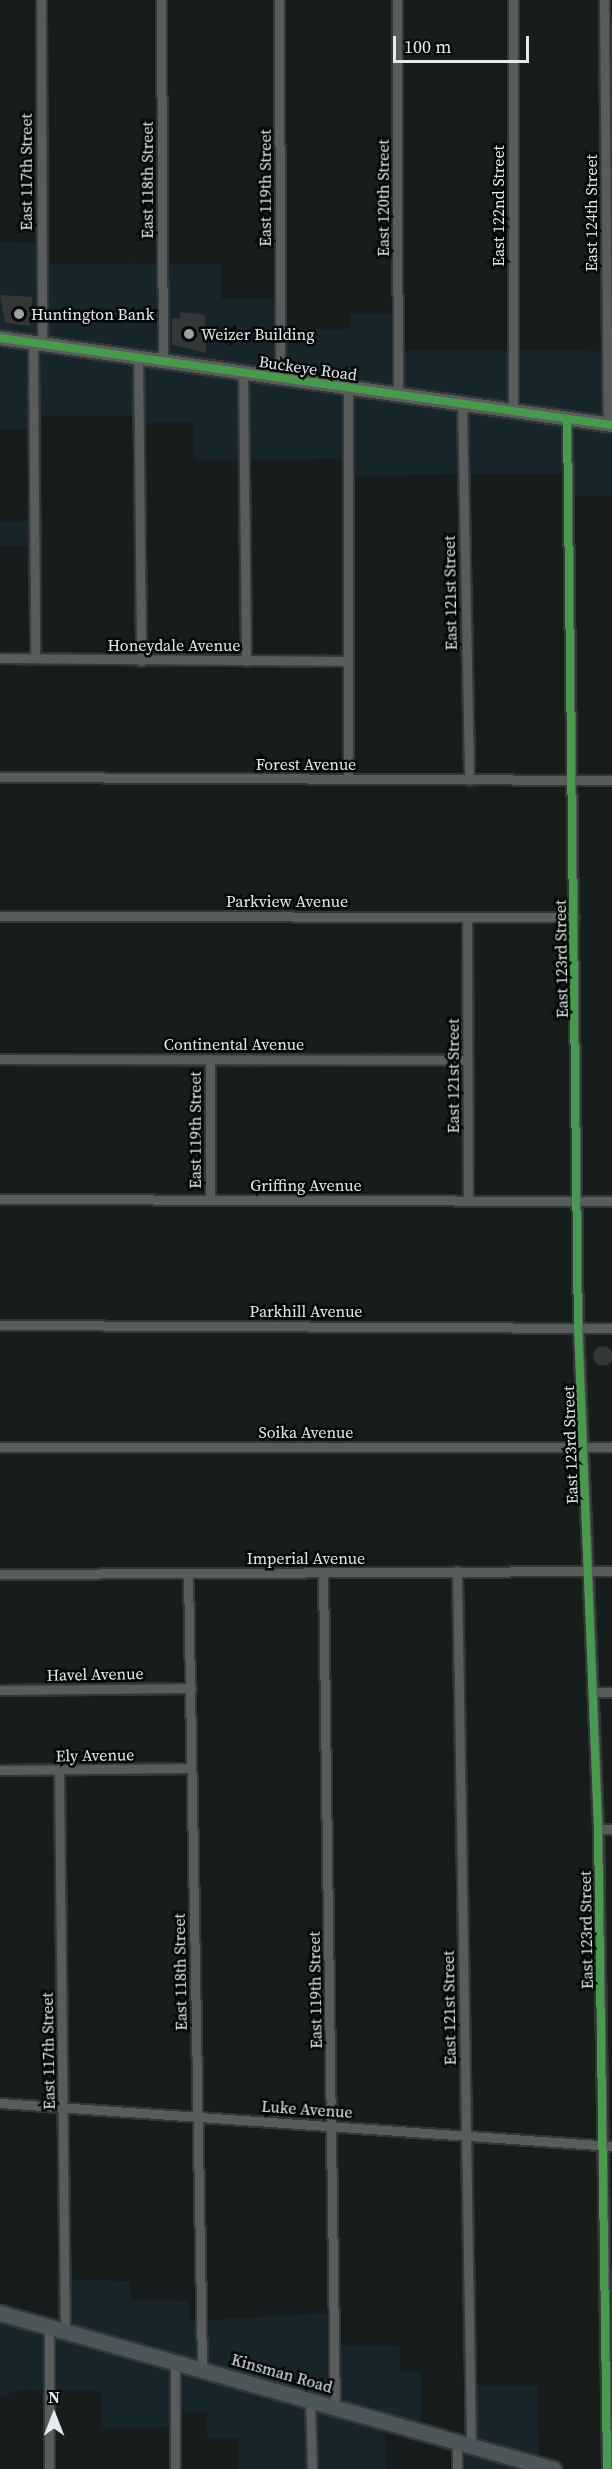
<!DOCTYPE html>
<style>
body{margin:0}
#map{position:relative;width:612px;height:2469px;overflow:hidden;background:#171c1d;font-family:"Source Serif 4",serif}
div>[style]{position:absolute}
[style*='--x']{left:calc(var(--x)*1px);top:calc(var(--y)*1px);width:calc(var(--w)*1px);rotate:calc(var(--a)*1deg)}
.built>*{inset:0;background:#16262a;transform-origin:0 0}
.building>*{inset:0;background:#333738}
.round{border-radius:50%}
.roads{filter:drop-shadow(2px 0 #343739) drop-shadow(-2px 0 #343739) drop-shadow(0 2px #343739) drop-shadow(0 -2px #343739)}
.street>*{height:9px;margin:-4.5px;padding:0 4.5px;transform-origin:4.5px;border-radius:4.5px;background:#585c5d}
.secondary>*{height:14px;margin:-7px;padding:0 7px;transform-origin:7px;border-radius:7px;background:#585c5d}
.primary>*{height:15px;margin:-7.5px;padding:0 7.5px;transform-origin:7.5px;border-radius:7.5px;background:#4c5759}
.cycleway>*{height:8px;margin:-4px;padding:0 4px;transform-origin:4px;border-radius:4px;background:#469c4c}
.dots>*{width:16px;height:16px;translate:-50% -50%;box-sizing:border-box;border:3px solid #040708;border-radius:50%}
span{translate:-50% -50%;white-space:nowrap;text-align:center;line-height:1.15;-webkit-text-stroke:5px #040708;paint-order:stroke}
.street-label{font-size:16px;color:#e5ebed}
.poi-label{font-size:16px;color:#e5ebed}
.left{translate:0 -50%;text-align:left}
.north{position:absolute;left:24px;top:2385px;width:60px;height:60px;-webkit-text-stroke:4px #040708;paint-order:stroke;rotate:0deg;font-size:16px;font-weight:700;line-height:24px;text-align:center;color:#e5ebed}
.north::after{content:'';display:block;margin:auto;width:21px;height:27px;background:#e5ebed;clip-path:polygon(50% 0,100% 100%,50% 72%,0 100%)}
.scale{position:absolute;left:393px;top:36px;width:136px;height:27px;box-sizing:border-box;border:3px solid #e5ebed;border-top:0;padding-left:8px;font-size:18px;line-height:21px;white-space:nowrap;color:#e5ebed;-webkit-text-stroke:4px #040708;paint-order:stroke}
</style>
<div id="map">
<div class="built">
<i style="clip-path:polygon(0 242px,42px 243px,42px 263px,221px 264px,221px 299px,280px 299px,280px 329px,350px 329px,351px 313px,398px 313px,398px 350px,612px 351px,612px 496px,568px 496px,568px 473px,348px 476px,348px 459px,194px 460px,193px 423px,139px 423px,138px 416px,34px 416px,34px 429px,0 429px)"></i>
<i style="left:0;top:521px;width:34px;height:25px"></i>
<i style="clip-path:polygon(61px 2280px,130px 2281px,131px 2300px,189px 2301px,190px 2321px,329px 2313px,330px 2345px,400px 2346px,401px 2371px,421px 2372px,421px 2431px,385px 2421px,385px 2469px,238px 2469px,239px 2438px,207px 2438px,207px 2412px,175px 2412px,175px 2427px,102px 2428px,102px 2391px,18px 2390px,0 2398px,0 2306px,62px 2323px)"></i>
<i style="clip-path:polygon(470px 2385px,537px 2385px,539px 2469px,457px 2469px,457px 2441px,470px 2445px)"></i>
</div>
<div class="building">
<i style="clip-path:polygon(0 295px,32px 297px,31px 326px,5px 323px)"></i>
<i style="clip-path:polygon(180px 312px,205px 315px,206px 353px,172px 345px,172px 318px,180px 318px)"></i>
<i class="round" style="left:593px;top:1346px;width:20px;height:20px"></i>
</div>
<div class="roads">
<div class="street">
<i style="--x:41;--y:0;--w:344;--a:89.8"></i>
<i style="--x:161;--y:0;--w:360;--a:89.7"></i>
<i style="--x:279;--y:0;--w:376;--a:89.8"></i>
<i style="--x:397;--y:0;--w:396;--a:89.9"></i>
<i style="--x:513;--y:0;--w:412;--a:90"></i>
<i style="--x:604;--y:0;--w:425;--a:89.5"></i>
<i style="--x:33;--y:343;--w:315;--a:89.6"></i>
<i style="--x:138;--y:357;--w:304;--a:89.4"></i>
<i style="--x:243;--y:373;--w:288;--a:89.4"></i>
<i style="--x:462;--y:405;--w:375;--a:88.9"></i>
<i style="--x:567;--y:420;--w:908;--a:89.31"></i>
<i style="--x:578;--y:1328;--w:501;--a:87.71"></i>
<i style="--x:598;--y:1829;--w:640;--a:89.19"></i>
<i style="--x:0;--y:658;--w:348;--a:0.5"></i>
<i style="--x:0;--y:777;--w:612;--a:0.28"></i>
<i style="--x:348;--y:779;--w:391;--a:-90"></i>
<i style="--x:0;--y:916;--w:574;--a:0.1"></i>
<i style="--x:467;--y:917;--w:283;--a:89.8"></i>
<i style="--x:0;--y:1059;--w:467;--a:0.1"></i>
<i style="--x:210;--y:1059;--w:141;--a:90"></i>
<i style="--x:0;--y:1199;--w:612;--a:0.19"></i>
<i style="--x:0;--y:1325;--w:612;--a:0.28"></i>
<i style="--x:0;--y:1447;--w:612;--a:0"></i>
<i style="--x:457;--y:1571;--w:874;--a:89.08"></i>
<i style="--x:188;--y:1573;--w:796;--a:88.99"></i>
<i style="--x:323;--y:1573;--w:834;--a:89.18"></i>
<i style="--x:0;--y:1574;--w:612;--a:-0.28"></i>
<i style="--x:0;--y:1690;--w:191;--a:-0.6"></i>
<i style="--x:593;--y:1692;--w:19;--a:0"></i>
<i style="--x:0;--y:1770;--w:191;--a:-0.6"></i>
<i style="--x:59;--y:1771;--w:560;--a:89.39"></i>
<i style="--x:598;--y:1829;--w:14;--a:0"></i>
<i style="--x:0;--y:2103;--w:614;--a:4.02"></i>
<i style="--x:175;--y:2362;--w:107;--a:90"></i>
<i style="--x:310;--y:2400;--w:69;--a:88.3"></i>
<i style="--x:457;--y:2441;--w:28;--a:90"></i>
<i style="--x:49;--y:2469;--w:142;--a:-90"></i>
</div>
<div class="secondary">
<i style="--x:0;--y:338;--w:618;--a:8.09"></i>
</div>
<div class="primary">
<i style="--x:0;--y:2313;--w:575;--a:15.75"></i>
</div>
</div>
<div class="cycleway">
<i style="--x:0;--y:338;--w:618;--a:8.09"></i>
<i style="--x:567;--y:420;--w:908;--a:89.31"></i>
<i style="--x:578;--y:1328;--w:501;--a:87.71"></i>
<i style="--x:598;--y:1829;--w:640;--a:89.19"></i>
</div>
<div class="dots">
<i style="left:19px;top:314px;background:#9da3a4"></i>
<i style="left:189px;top:334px;background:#9da3a4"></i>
</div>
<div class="street-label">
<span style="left:26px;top:172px;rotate:-90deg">East 117th Street</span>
<span style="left:147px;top:180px;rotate:-90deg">East 118th Street</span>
<span style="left:265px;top:188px;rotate:-90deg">East 119th Street</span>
<span style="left:383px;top:198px;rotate:-90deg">East 120th Street</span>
<span style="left:498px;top:206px;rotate:-90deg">East 122nd Street</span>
<span style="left:591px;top:213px;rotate:-90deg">East 124th Street</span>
<span style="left:308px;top:368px;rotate:8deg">Buckeye Road</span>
<span style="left:450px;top:593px;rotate:-91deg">East 121st Street</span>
<span style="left:174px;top:645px">Honeydale Avenue</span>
<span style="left:306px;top:764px">Forest Avenue</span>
<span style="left:287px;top:901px">Parkview Avenue</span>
<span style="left:561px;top:959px;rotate:-91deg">East 123rd Street</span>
<span style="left:234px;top:1044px">Continental Avenue</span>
<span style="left:453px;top:1076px;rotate:-90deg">East 121st Street</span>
<span style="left:195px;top:1130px;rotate:-90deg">East 119th Street</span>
<span style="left:306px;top:1185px">Griffing Avenue</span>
<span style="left:306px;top:1311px">Parkhill Avenue</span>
<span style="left:306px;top:1432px">Soika Avenue</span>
<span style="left:570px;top:1445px;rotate:-92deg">East 123rd Street</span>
<span style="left:306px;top:1558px">Imperial Avenue</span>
<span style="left:95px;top:1674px;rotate:-1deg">Havel Avenue</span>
<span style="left:95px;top:1755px;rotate:-1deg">Ely Avenue</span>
<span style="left:586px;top:1930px;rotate:-91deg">East 123rd Street</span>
<span style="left:180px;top:1972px;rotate:-91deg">East 118th Street</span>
<span style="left:315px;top:1990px;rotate:-91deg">East 119th Street</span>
<span style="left:449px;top:2008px;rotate:-91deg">East 121st Street</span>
<span style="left:48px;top:2051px;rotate:-91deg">East 117th Street</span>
<span style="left:307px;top:2109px;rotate:4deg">Luke Avenue</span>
<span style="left:282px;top:2373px;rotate:16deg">Kinsman Road</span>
</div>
<div class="poi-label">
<span class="left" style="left:31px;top:314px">Huntington Bank</span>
<span class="left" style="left:201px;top:334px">Weizer Building</span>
</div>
<div class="north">N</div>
<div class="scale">100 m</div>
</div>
